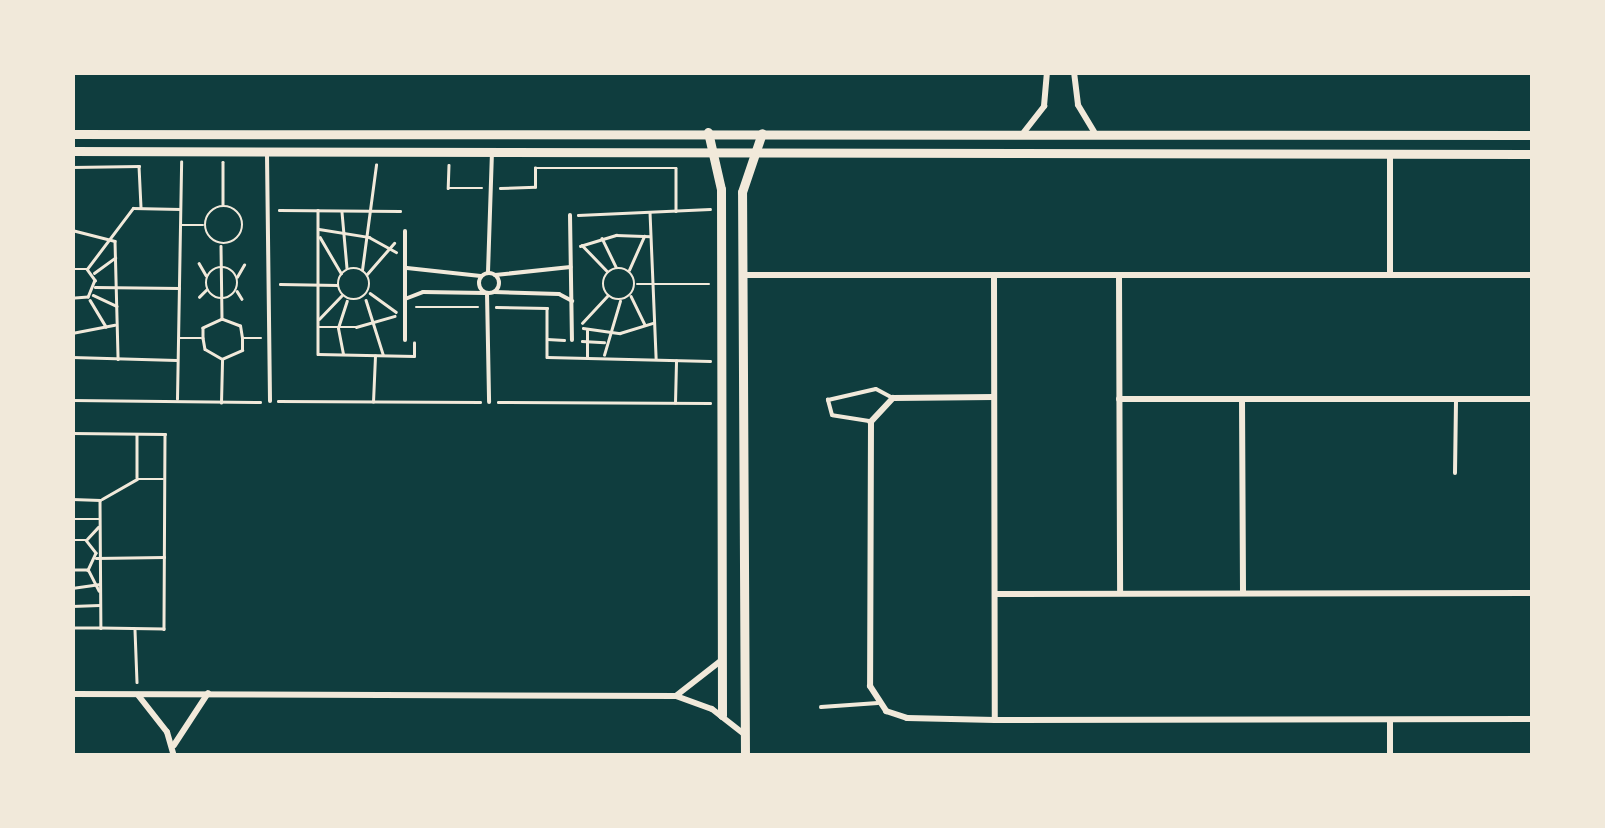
<!DOCTYPE html>
<style>
body{margin:0}
#map{position:relative;width:1605px;height:828px;overflow:hidden;background:#0f3d3e;font-family:Raleway,sans-serif}
div>[style]{position:absolute}
[style*='--x']{left:calc(var(--x)*1px);top:calc(var(--y)*1px);width:calc(var(--w)*1px);rotate:calc(var(--a)*1deg)}
.path>*{height:2.5px;margin:-1.25px;padding:0 1.25px;transform-origin:1.25px;border-radius:1.25px;background:#f1e9da}
.path>.ring{margin:-1.25px;padding:0;box-sizing:content-box;background:none;border:2.5px solid #f1e9da;border-radius:50%}
.service>*{height:4px;margin:-2px;padding:0 2px;transform-origin:2px;border-radius:2px;background:#f1e9da}
.service>.ring{margin:-2px;padding:0;box-sizing:content-box;background:none;border:4px solid #f1e9da;border-radius:50%}
.minor>*{height:6px;margin:-3px;padding:0 3px;transform-origin:3px;border-radius:3px;background:#f1e9da}
.tertiary>*{height:9px;margin:-4.5px;padding:0 4.5px;transform-origin:4.5px;border-radius:4.5px;background:#f1e9da}
span{translate:-50% -50%;white-space:nowrap;text-align:center;line-height:1.15;-webkit-text-stroke:8px #f1e9da;paint-order:stroke}
.frame{position:absolute;inset:0;border:75px solid #f1e9da;pointer-events:none}
</style>
<div id="map">
<div class="path">
<i style="--x:223;--y:162;--w:42;--a:90"></i>
<i style="--x:449;--y:165;--w:23;--a:92"></i>
<i style="--x:448;--y:188;--w:34;--a:0"></i>
<i style="--x:72;--y:167;--w:67;--a:-0.9"></i>
<i style="--x:139;--y:166;--w:41;--a:87.2"></i>
<i style="--x:500;--y:188;--w:35;--a:-2"></i>
<i style="--x:535;--y:187;--w:19;--a:-90"></i>
<i style="--x:535;--y:168;--w:141;--a:0"></i>
<i style="--x:676;--y:168;--w:43;--a:90"></i>
<i class="ring" style="left:205px;top:206px;width:35.5px;height:35.5px"></i>
<i style="--x:279;--y:210;--w:121;--a:0.5"></i>
<i style="--x:318;--y:210;--w:144;--a:90"></i>
<i style="--x:318;--y:354;--w:96;--a:1.2"></i>
<i style="--x:414;--y:356;--w:13;--a:-90"></i>
<i style="--x:342;--y:212;--w:56;--a:84.9"></i>
<i style="--x:650;--y:212;--w:146;--a:87.6"></i>
<i style="--x:578;--y:215;--w:132;--a:-2.6"></i>
<i style="--x:181;--y:225;--w:22;--a:0"></i>
<i style="--x:319;--y:229;--w:51;--a:9.1"></i>
<i style="--x:369;--y:237;--w:31;--a:29"></i>
<i style="--x:72;--y:230;--w:44;--a:14.3"></i>
<i style="--x:115;--y:241;--w:118;--a:88.5"></i>
<i style="--x:320;--y:237;--w:42;--a:59.7"></i>
<i style="--x:602;--y:238;--w:32;--a:64"></i>
<i style="--x:582;--y:245;--w:36;--a:46"></i>
<i style="--x:221;--y:246;--w:73;--a:89.2"></i>
<i style="--x:222;--y:319;--w:21;--a:155"></i>
<i style="--x:203;--y:328;--w:10;--a:90"></i>
<i style="--x:203;--y:338;--w:11;--a:80"></i>
<i style="--x:205;--y:349;--w:20;--a:30"></i>
<i style="--x:222;--y:359;--w:22;--a:-24"></i>
<i style="--x:242;--y:350;--w:12;--a:-90"></i>
<i style="--x:242;--y:338;--w:12;--a:-99"></i>
<i style="--x:240;--y:326;--w:19;--a:-159"></i>
<i style="--x:580;--y:246;--w:38;--a:-17"></i>
<i style="--x:616;--y:235;--w:34;--a:2"></i>
<i style="--x:199;--y:263;--w:14;--a:60"></i>
<i class="ring" style="left:206px;top:267px;width:29.5px;height:29.5px"></i>
<i class="ring" style="left:338px;top:268px;width:29.5px;height:29.5px"></i>
<i class="ring" style="left:603px;top:268px;width:29.5px;height:29.5px"></i>
<i style="--x:72;--y:269;--w:15;--a:0"></i>
<i style="--x:87;--y:269;--w:14;--a:54"></i>
<i style="--x:95;--y:280;--w:18;--a:112"></i>
<i style="--x:88;--y:297;--w:16;--a:176"></i>
<i style="--x:87;--y:269;--w:76;--a:-53"></i>
<i style="--x:133;--y:208;--w:47;--a:1.2"></i>
<i style="--x:362;--y:270;--w:106;--a:-82.4"></i>
<i style="--x:629;--y:270;--w:37;--a:-66"></i>
<i style="--x:94;--y:273;--w:26;--a:-36"></i>
<i style="--x:367;--y:274;--w:41;--a:-48.9"></i>
<i style="--x:237;--y:277;--w:14;--a:-60"></i>
<i style="--x:280;--y:284;--w:57;--a:1"></i>
<i style="--x:637;--y:284;--w:72;--a:0"></i>
<i style="--x:95;--y:287;--w:84;--a:0.7"></i>
<i style="--x:237;--y:291;--w:9;--a:58"></i>
<i style="--x:370;--y:293;--w:32;--a:36"></i>
<i style="--x:93;--y:295;--w:26;--a:25"></i>
<i style="--x:631;--y:296;--w:32;--a:64"></i>
<i style="--x:199;--y:297;--w:10;--a:-45"></i>
<i style="--x:90;--y:300;--w:31;--a:59"></i>
<i style="--x:366;--y:300;--w:57;--a:72.5"></i>
<i style="--x:416;--y:307;--w:62;--a:0"></i>
<i style="--x:496;--y:307;--w:51;--a:1.1"></i>
<i style="--x:547;--y:308;--w:49;--a:90"></i>
<i style="--x:547;--y:357;--w:163;--a:1.4"></i>
<i style="--x:319;--y:319;--w:32;--a:-46"></i>
<i style="--x:582;--y:323;--w:37;--a:-47"></i>
<i style="--x:319;--y:327;--w:37;--a:0"></i>
<i style="--x:356;--y:327;--w:40;--a:-16"></i>
<i style="--x:583;--y:328;--w:37;--a:8"></i>
<i style="--x:620;--y:333;--w:34;--a:-17"></i>
<i style="--x:72;--y:333;--w:43;--a:-10.8"></i>
<i style="--x:179;--y:338;--w:22;--a:0"></i>
<i style="--x:244;--y:338;--w:17;--a:0"></i>
<i style="--x:547;--y:339;--w:17;--a:3"></i>
<i style="--x:582;--y:341;--w:22;--a:3"></i>
<i style="--x:343;--y:354;--w:26;--a:-101"></i>
<i style="--x:338;--y:328;--w:28;--a:-72"></i>
<i style="--x:604;--y:355;--w:56;--a:-73.5"></i>
<i style="--x:72;--y:357;--w:104;--a:1.7"></i>
<i style="--x:587;--y:358;--w:27;--a:-90"></i>
<i style="--x:177;--y:399;--w:237;--a:-89"></i>
<i style="--x:72;--y:400;--w:188;--a:0.6"></i>
<i style="--x:278;--y:401;--w:202;--a:0.3"></i>
<i style="--x:373;--y:402;--w:46;--a:-87.5"></i>
<i style="--x:498;--y:402;--w:212;--a:0.3"></i>
<i style="--x:221;--y:403;--w:42;--a:-88.6"></i>
<i style="--x:675;--y:403;--w:42;--a:-88.6"></i>
<i style="--x:72;--y:433;--w:93;--a:0.6"></i>
<i style="--x:165;--y:434;--w:195;--a:90.3"></i>
<i style="--x:164;--y:629;--w:63;--a:-179.1"></i>
<i style="--x:137;--y:435;--w:42;--a:90"></i>
<i style="--x:72;--y:499;--w:28;--a:2"></i>
<i style="--x:100;--y:500;--w:128;--a:89.6"></i>
<i style="--x:101;--y:628;--w:29;--a:180"></i>
<i style="--x:102;--y:499;--w:40;--a:-29.7"></i>
<i style="--x:137;--y:479;--w:26;--a:0"></i>
<i style="--x:72;--y:519;--w:27;--a:0"></i>
<i style="--x:87;--y:539;--w:16;--a:-47"></i>
<i style="--x:72;--y:540;--w:14;--a:0"></i>
<i style="--x:86;--y:540;--w:16;--a:52"></i>
<i style="--x:96;--y:553;--w:19;--a:115"></i>
<i style="--x:88;--y:570;--w:16;--a:180"></i>
<i style="--x:96;--y:558;--w:68;--a:-0.8"></i>
<i style="--x:89;--y:571;--w:22;--a:63"></i>
<i style="--x:72;--y:588;--w:28;--a:-8"></i>
<i style="--x:72;--y:606;--w:27;--a:-2"></i>
<i style="--x:135;--y:630;--w:52;--a:87.8"></i>
</div>
<div class="service">
<i style="--x:267;--y:155;--w:246;--a:89.3"></i>
<i style="--x:570;--y:215;--w:125;--a:89.1"></i>
<i style="--x:407;--y:268;--w:74;--a:6.2"></i>
<i style="--x:488;--y:272;--w:120;--a:-88.1"></i>
<i class="ring" style="left:479px;top:273px;width:16px;height:16px"></i>
<i style="--x:495;--y:275;--w:76;--a:-6"></i>
<i style="--x:494;--y:292;--w:65;--a:1.8"></i>
<i style="--x:559;--y:294;--w:15;--a:28"></i>
<i style="--x:487;--y:293;--w:109;--a:88.9"></i>
<i style="--x:405;--y:299;--w:19;--a:-21"></i>
<i style="--x:423;--y:292;--w:62;--a:0.9"></i>
<i style="--x:405;--y:340;--w:109;--a:-90"></i>
<i style="--x:869;--y:421;--w:37;--a:-171"></i>
<i style="--x:832;--y:415;--w:16;--a:-105"></i>
<i style="--x:828;--y:400;--w:49;--a:-12.9"></i>
<i style="--x:876;--y:389;--w:19;--a:28"></i>
<i style="--x:1455;--y:473;--w:74;--a:-89.2"></i>
<i style="--x:821;--y:707;--w:57;--a:-4"></i>
</div>
<div class="minor">
<i style="--x:1074;--y:72;--w:33;--a:83"></i>
<i style="--x:1078;--y:105;--w:31;--a:59"></i>
<i style="--x:1024;--y:132;--w:33;--a:-52"></i>
<i style="--x:1044;--y:106;--w:34;--a:-85"></i>
<i style="--x:744;--y:275;--w:788;--a:0"></i>
<i style="--x:994;--y:275;--w:445;--a:89.9"></i>
<i style="--x:1119;--y:275;--w:318;--a:89.8"></i>
<i style="--x:1390;--y:275;--w:121;--a:-90"></i>
<i style="--x:994;--y:397;--w:101;--a:179.4"></i>
<i style="--x:893;--y:398;--w:33;--a:133"></i>
<i style="--x:871;--y:422;--w:264;--a:90.2"></i>
<i style="--x:870;--y:686;--w:30;--a:57"></i>
<i style="--x:886;--y:711;--w:22;--a:18"></i>
<i style="--x:907;--y:718;--w:88;--a:1.3"></i>
<i style="--x:995;--y:720;--w:537;--a:-0.11"></i>
<i style="--x:1119;--y:399;--w:413;--a:0"></i>
<i style="--x:1242;--y:399;--w:194;--a:89.7"></i>
<i style="--x:995;--y:594;--w:537;--a:-0.11"></i>
<i style="--x:72;--y:694;--w:604;--a:0.19"></i>
<i style="--x:676;--y:696;--w:38;--a:20"></i>
<i style="--x:712;--y:709;--w:41;--a:38"></i>
<i style="--x:138;--y:695;--w:47;--a:51.9"></i>
<i style="--x:167;--y:732;--w:25;--a:74"></i>
<i style="--x:677;--y:695;--w:57;--a:-37.9"></i>
<i style="--x:174;--y:745;--w:62;--a:-56.8"></i>
<i style="--x:1390;--y:756;--w:36;--a:-90"></i>
</div>
<div class="tertiary">
<i style="--x:708;--y:132;--w:58;--a:77.2"></i>
<i style="--x:721;--y:189;--w:526;--a:89.89"></i>
<i style="--x:72;--y:134;--w:1460;--a:0.04"></i>
<i style="--x:72;--y:151;--w:1460;--a:0.12"></i>
<i style="--x:745;--y:756;--w:564;--a:-90.3"></i>
<i style="--x:742;--y:192;--w:62;--a:-71.3"></i>
</div>
<div class="frame"></div>
</div>
